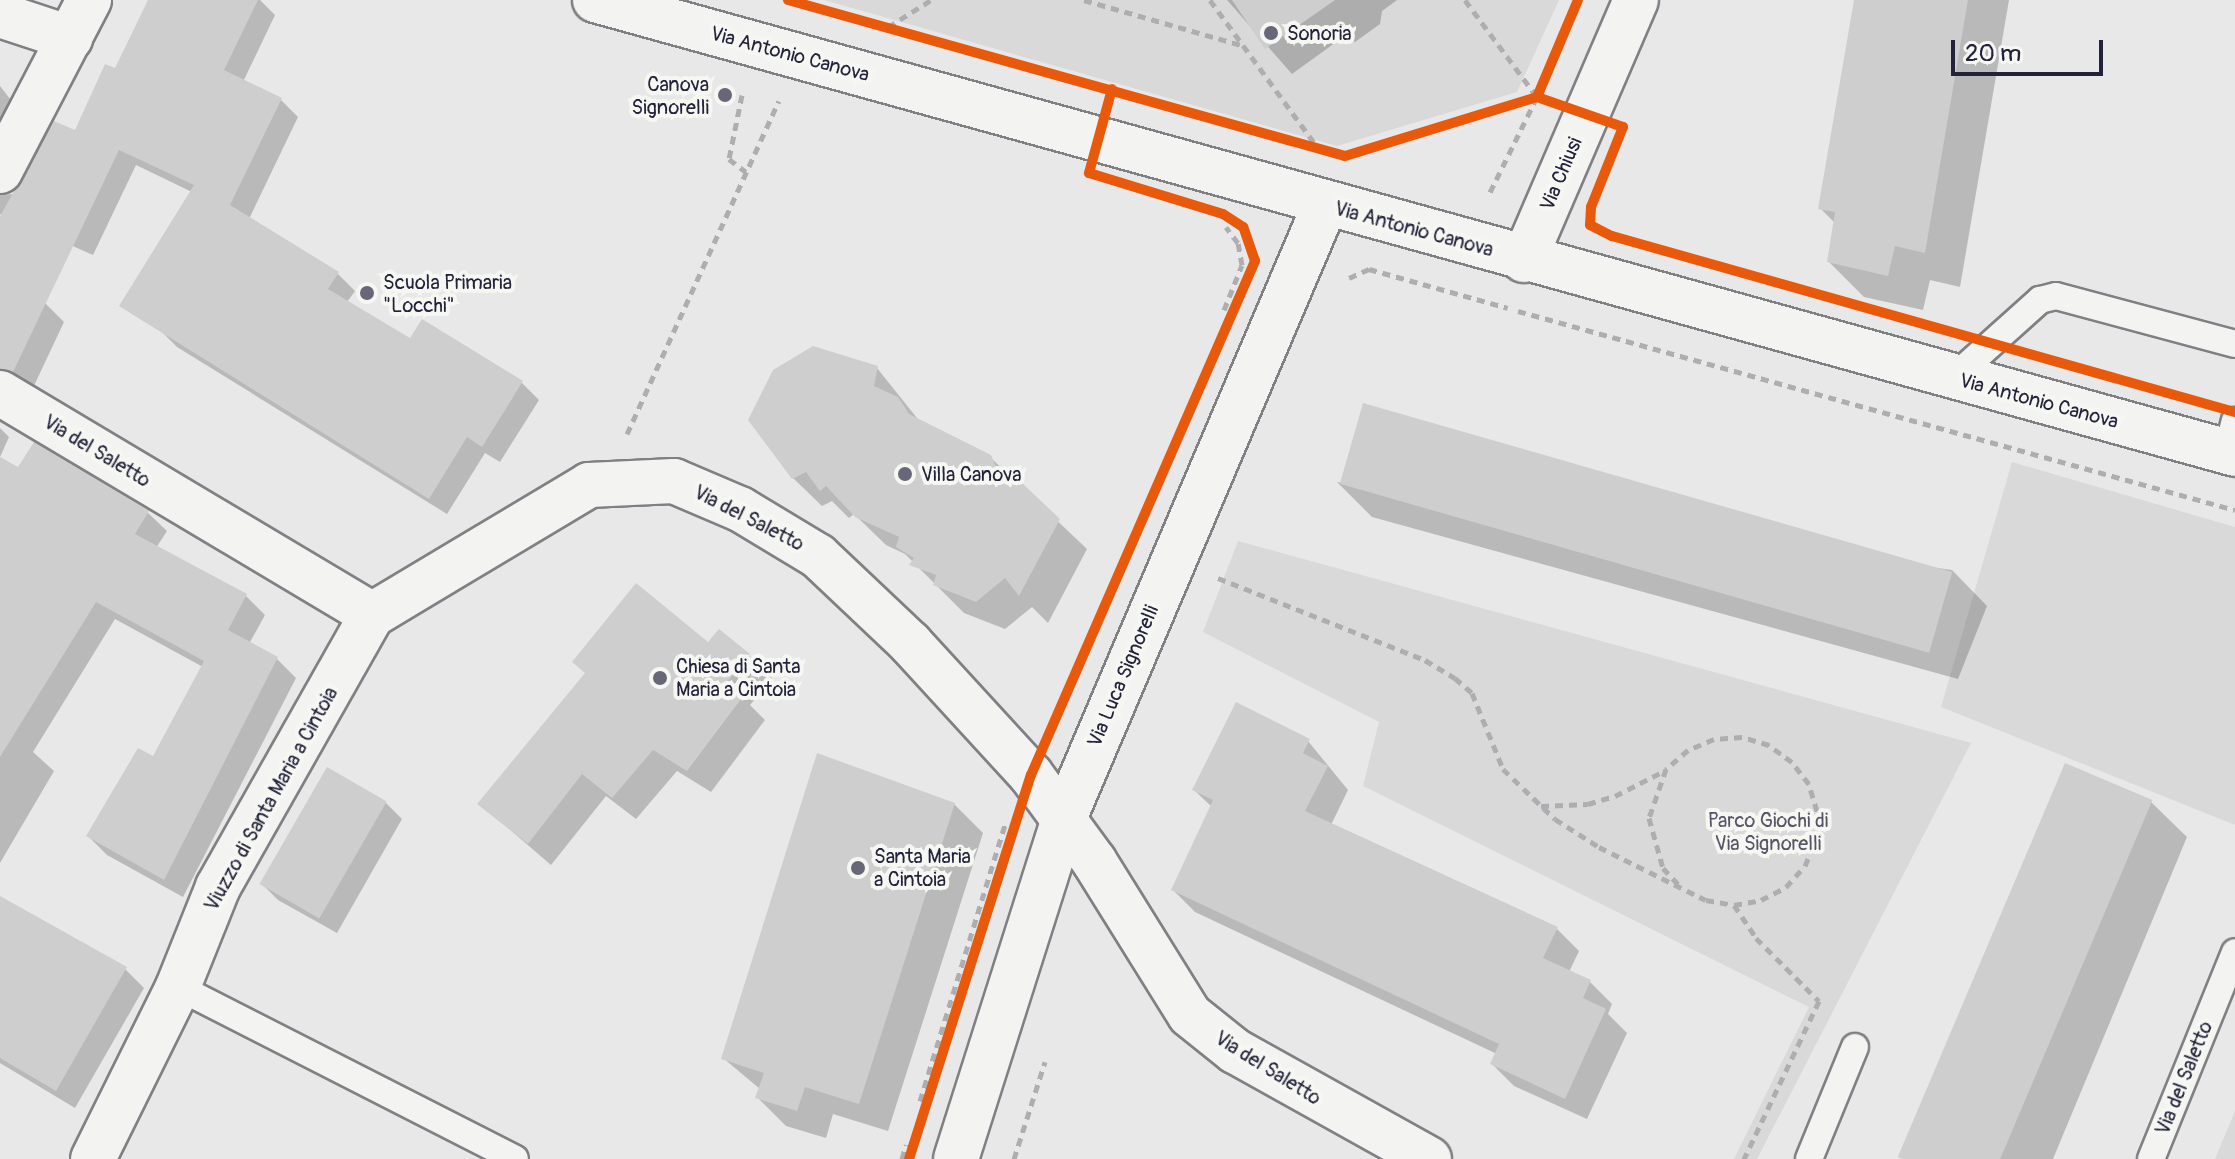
<!DOCTYPE html>
<style>
body{margin:0}
#map{position:relative;width:2235px;height:1159px;overflow:hidden;background:#e8e8e8;font-family:Pangolin,sans-serif}
div>[style]{position:absolute}
[style*='--x']{left:calc(var(--x)*1px);top:calc(var(--y)*1px);width:calc(var(--w)*1px);rotate:calc(var(--a)*1deg)}
.green>*{inset:0;background:#d9d9da}
.shadow>*{inset:0;background:#0003}
.building>*{inset:0;background:#cececf;transform-origin:0 0}
.path>*{height:5px;margin-top:-2.5px;transform-origin:0;background:repeating-linear-gradient(90deg,#aeaeb0 0 8px,transparent 0 14px)}
.roads{filter:drop-shadow(2px 0 #808084) drop-shadow(-2px 0 #808084) drop-shadow(0 2px #808084) drop-shadow(0 -2px #808084)}
.service>*{height:26px;margin:-13px;padding:0 13px;transform-origin:13px;border-radius:13px;background:#f3f3f1}
.minor>*{height:44px;margin:-22px;padding:0 22px;transform-origin:22px;border-radius:22px;background:#f3f3f1}
.tertiary>*{height:44px;margin:-22px;padding:0 22px;transform-origin:22px;border-radius:22px;background:#f3f3f1}
.cycleway>*{height:10px;margin:-5px;padding:0 5px;transform-origin:5px;border-radius:5px;background:#e8590c}
.dots>*{width:22px;height:22px;translate:-50% -50%;box-sizing:border-box;border:4px solid #f6f6f2;border-radius:50%}
span{translate:-50% -50%;white-space:nowrap;text-align:center;line-height:1.15;-webkit-text-stroke:8px #f6f6f2;paint-order:stroke}
.poi-label{font-size:20px;color:#22223b}
.left{translate:0 -50%;text-align:left}
.right{translate:-100% -50%;text-align:right}
.street-label{font-size:20px;color:#22223b}
.park-label{font-size:20px;color:#555567}
.scale{position:absolute;left:1951px;top:40px;width:152px;height:36px;box-sizing:border-box;border:4px solid #22223b;border-top:0;padding-left:10px;font-size:24px;line-height:28px;white-space:nowrap;color:#22223b;-webkit-text-stroke:6px #f6f6f2;paint-order:stroke}
</style>
<div id="map">
<div class="green">
<i style="clip-path:polygon(824px 0,1559px 0,1517px 92px,1337px 146px)"></i>
<i style="clip-path:polygon(2012px 462px,2235px 527px,2235px 825px,1941px 707px)"></i>
<i style="clip-path:polygon(1238px 541px,1971px 743px,1757px 1159px,1734px 1159px,1809px 1007px,1363px 786px,1379px 722px,1203px 632px)"></i>
<i style="clip-path:polygon(2235px 1111px,2235px 1159px,2215px 1159px)"></i>
</div>
<div class="shadow">
<i style="clip-path:polygon(151px 0,260px 0,275px 15px,243px 82px,281px 100px,298px 117px,249px 219px,338px 274px,355px 291px,347px 302px,411px 341px,422px 322px,522px 383px,539px 400px,500px 462px,485px 453px,447px 514px,177px 347px,160px 330px,192px 192px,136px 165px,93px 255px,0 214px,0 195px,14px 194px,76px 133px,116px 71px)"></i>
<i style="clip-path:polygon(1227px 0,1397px 0,1382px 11px,1380px 24px,1355px 42px,1339px 40px,1292px 74px)"></i>
<i style="clip-path:polygon(1856px 0,2009px 0,1960px 287px,1930px 280px,1923px 310px,1864px 297px,1829px 262px,1835px 223px,1820px 208px)"></i>
<i style="clip-path:polygon(0 86px,25px 118px,0 171px)"></i>
<i style="clip-path:polygon(0 286px,45px 303px,64px 322px,32px 390px,0 396px)"></i>
<i style="clip-path:polygon(877px 368px,921px 423px,990px 457px,1087px 549px,1048px 623px,1032px 607px,1005px 629px,964px 613px,905px 554px,886px 545px,854px 514px,849px 518px,832px 501px,822px 506px,793px 478px)"></i>
<i style="clip-path:polygon(0 428px,9px 437px,0 457px)"></i>
<i style="clip-path:polygon(34px 445px,148px 513px,167px 531px,156px 548px,246px 596px,265px 615px,249px 644px,277px 659px,296px 678px,183px 897px,107px 855px,88px 836px,154px 758px,203px 667px,115px 619px,33px 752px,54px 771px,0 863px,0 459px,19px 469px)"></i>
<i style="clip-path:polygon(1337px 482px,1952px 570px,1987px 606px,1958px 679px,1372px 517px)"></i>
<i style="clip-path:polygon(708px 644px,749px 655px,772px 678px,750px 705px,765px 720px,711px 792px,677px 771px,636px 819px,606px 796px,551px 865px,480px 804px)"></i>
<i style="clip-path:polygon(1308px 741px,1348px 790px,1331px 825px,1557px 929px,1579px 951px,1569px 972px,1590px 982px,1612px 1004px,1608px 1014px,1627px 1033px,1587px 1119px,1514px 1086px,1492px 1064px,1497px 1054px,1195px 912px,1173px 890px,1212px 807px,1194px 790px)"></i>
<i style="clip-path:polygon(2066px 766px,2151px 802px,2187px 837px,2053px 1159px,1904px 1159px)"></i>
<i style="clip-path:polygon(328px 770px,386px 803px,402px 819px,337px 933px,278px 900px,262px 884px)"></i>
<i style="clip-path:polygon(954px 804px,983px 833px,888px 1131px,833px 1114px,826px 1138px,786px 1126px,758px 1098px,760px 1089px,723px 1058px)"></i>
<i style="clip-path:polygon(0 898px,125px 969px,144px 988px,75px 1108px,0 1063px)"></i>
</div>
<div class="building">
<i style="clip-path:polygon(148px 0,258px 0,224px 70px,282px 98px,230px 205px,339px 272px,328px 289px,410px 338px,422px 319px,523px 381px,482px 447px,467px 437px,429px 499px,119px 306px,194px 185px,119px 150px,13px 372px,0 368px,0 216px,54px 121px,75px 130px,105px 64px,115px 68px)"></i>
<i style="clip-path:polygon(1232px 0,1335px 0,1265px 49px)"></i>
<i style="clip-path:polygon(1854px 0,1968px 0,1925px 253px,1895px 246px,1888px 276px,1827px 262px,1835px 212px,1818px 209px)"></i>
<i style="clip-path:polygon(813px 346px,878px 366px,874px 386px,898px 397px,909px 414px,991px 455px,998px 472px,1021px 482px,1060px 519px,1019px 596px,1005px 578px,976px 602px,933px 585px,936px 575px,909px 565px,914px 558px,896px 547px,899px 537px,855px 517px,826px 486px,820px 491px,806px 472px,792px 479px,748px 420px,773px 370px)"></i>
<i style="left:1363px;top:403px;width:613px;height:84px;rotate:16deg"></i>
<i style="clip-path:polygon(34px 442px,149px 511px,135px 534px,247px 594px,228px 630px,278px 657px,164px 880px,86px 836px,138px 748px,153px 756px,204px 661px,96px 602px,0 757px,0 457px,18px 467px)"></i>
<i style="clip-path:polygon(636px 583px,708px 642px,719px 629px,750px 654px,727px 682px,744px 695px,687px 771px,653px 750px,612px 798px,582px 774px,528px 844px,477px 804px,585px 673px,572px 662px)"></i>
<i style="clip-path:polygon(1236px 702px,1310px 739px,1303px 753px,1328px 766px,1305px 811px,1558px 927px,1543px 958px,1591px 980px,1583px 998px,1606px 1009px,1565px 1099px,1490px 1064px,1499px 1044px,1171px 890px,1213px 800px,1192px 790px)"></i>
<i style="clip-path:polygon(817px 753px,955px 803px,859px 1104px,805px 1087px,797px 1111px,755px 1098px,764px 1073px,721px 1059px)"></i>
<i style="left:2065px;top:763px;width:95px;height:428px;rotate:23deg"></i>
<i style="left:327px;top:767px;width:69px;height:135px;rotate:30deg"></i>
<i style="clip-path:polygon(0 896px,127px 967px,56px 1091px,0 1058px)"></i>
</div>
<div class="path">
<i style="--x:1084;--y:0;--w:163;--a:16"></i>
<i style="--x:1210;--y:0;--w:182;--a:53.9"></i>
<i style="--x:1465;--y:0;--w:121;--a:53.4"></i>
<i style="--x:1537;--y:97;--w:108;--a:116.3"></i>
<i style="--x:888;--y:27;--w:51;--a:-32.1"></i>
<i style="--x:742;--y:95;--w:65;--a:101.5"></i>
<i style="--x:729;--y:159;--w:21;--a:37"></i>
<i style="--x:1349;--y:278;--w:22;--a:-24"></i>
<i style="--x:1369;--y:269;--w:144;--a:15.7"></i>
<i style="--x:1224;--y:310;--w:48;--a:-68.2"></i>
<i style="--x:1242;--y:265;--w:22;--a:-100"></i>
<i style="--x:1238;--y:243;--w:20;--a:-127"></i>
<i style="--x:1518;--y:311;--w:744;--a:15.51"></i>
<i style="--x:627;--y:434;--w:366;--a:-65.5"></i>
<i style="--x:1218;--y:578;--w:223;--a:21.6"></i>
<i style="--x:1425;--y:660;--w:35;--a:31"></i>
<i style="--x:1455;--y:678;--w:23;--a:41"></i>
<i style="--x:1472;--y:693;--w:82;--a:67.8"></i>
<i style="--x:1503;--y:769;--w:72;--a:43.9"></i>
<i style="--x:1555;--y:819;--w:52;--a:32.5"></i>
<i style="--x:1599;--y:847;--w:119;--a:26.4"></i>
<i style="--x:1706;--y:900;--w:28;--a:10"></i>
<i style="--x:1734;--y:905;--w:27;--a:-10"></i>
<i style="--x:1761;--y:900;--w:28;--a:-27"></i>
<i style="--x:1786;--y:887;--w:28;--a:-48"></i>
<i style="--x:1805;--y:866;--w:29;--a:-68"></i>
<i style="--x:1816;--y:839;--w:28;--a:-88"></i>
<i style="--x:1817;--y:811;--w:28;--a:-107"></i>
<i style="--x:1809;--y:784;--w:28;--a:-128"></i>
<i style="--x:1792;--y:762;--w:29;--a:-144"></i>
<i style="--x:1769;--y:745;--w:28;--a:-163"></i>
<i style="--x:1742;--y:737;--w:28;--a:176"></i>
<i style="--x:1714;--y:739;--w:28;--a:157"></i>
<i style="--x:1688;--y:750;--w:29;--a:139"></i>
<i style="--x:1666;--y:769;--w:52;--a:109.1"></i>
<i style="--x:1649;--y:818;--w:52;--a:74.4"></i>
<i style="--x:1663;--y:868;--w:26;--a:47"></i>
<i style="--x:1541;--y:806;--w:47;--a:-2.4"></i>
<i style="--x:1588;--y:804;--w:28;--a:-17"></i>
<i style="--x:1615;--y:796;--w:57;--a:-27"></i>
<i style="--x:1734;--y:905;--w:40;--a:56"></i>
<i style="--x:1756;--y:938;--w:89;--a:45"></i>
<i style="--x:1819;--y:1001;--w:175;--a:115.4"></i>
<i style="--x:920;--y:1101;--w:290;--a:-72.9"></i>
<i style="--x:902;--y:1159;--w:15;--a:-74"></i>
<i style="--x:1014;--y:1159;--w:102;--a:-72.3"></i>
</div>
<div class="roads">
<div class="service">
<i style="--x:1953;--y:378;--w:117;--a:-41.9"></i>
<i style="--x:2040;--y:300;--w:16;--a:-14"></i>
<i style="--x:2056;--y:296;--w:185;--a:15"></i>
<i style="--x:2227;--y:452;--w:32;--a:-76"></i>
<i style="--x:178;--y:987;--w:378;--a:27"></i>
<i style="--x:1809;--y:1159;--w:121;--a:-67.7"></i>
<i style="--x:2151;--y:1159;--w:223;--a:-67.9"></i>
</div>
<div class="minor">
<i style="--x:0;--y:15;--w:74;--a:18.2"></i>
<i style="--x:0;--y:171;--w:193;--a:-62.5"></i>
<i style="--x:1524;--y:260;--w:283;--a:-66.7"></i>
<i style="--x:0;--y:393;--w:433;--a:30.8"></i>
<i style="--x:372;--y:615;--w:253;--a:-30.9"></i>
<i style="--x:589;--y:485;--w:85;--a:-2.7"></i>
<i style="--x:674;--y:481;--w:72;--a:23"></i>
<i style="--x:740;--y:509;--w:91;--a:31.1"></i>
<i style="--x:818;--y:556;--w:127;--a:43.4"></i>
<i style="--x:910;--y:643;--w:179;--a:47.5"></i>
<i style="--x:1031;--y:775;--w:107;--a:53.8"></i>
<i style="--x:1094;--y:861;--w:181;--a:58.1"></i>
<i style="--x:1190;--y:1015;--w:58;--a:38.7"></i>
<i style="--x:1235;--y:1051;--w:222;--a:29.1"></i>
<i style="--x:93;--y:1159;--w:192;--a:-63.7"></i>
<i style="--x:178;--y:987;--w:108;--a:-68.2"></i>
<i style="--x:218;--y:887;--w:313;--a:-60.5"></i>
<i style="--x:956;--y:1159;--w:360;--a:-72.4"></i>
<i style="--x:1065;--y:816;--w:664;--a:-66.95"></i>
</div>
<div class="tertiary">
<i style="--x:595;--y:0;--w:1702;--a:15.47"></i>
</div>
</div>
<div class="cycleway">
<i style="--x:788;--y:0;--w:578;--a:15.65"></i>
<i style="--x:1345;--y:156;--w:201;--a:-17.1"></i>
<i style="--x:1537;--y:97;--w:105;--a:-67.1"></i>
<i style="--x:1537;--y:97;--w:91;--a:19.2"></i>
<i style="--x:1623;--y:127;--w:86;--a:111.8"></i>
<i style="--x:1591;--y:207;--w:18;--a:93"></i>
<i style="--x:1590;--y:225;--w:25;--a:27"></i>
<i style="--x:1612;--y:236;--w:647;--a:15.78"></i>
<i style="--x:909;--y:1159;--w:403;--a:-72.4"></i>
<i style="--x:1031;--y:775;--w:561;--a:-66.45"></i>
<i style="--x:1255;--y:261;--w:36;--a:-109"></i>
<i style="--x:1243;--y:227;--w:24;--a:-147"></i>
<i style="--x:1223;--y:214;--w:140;--a:-163"></i>
<i style="--x:1089;--y:173;--w:87;--a:-74.7"></i>
</div>
<div class="dots">
<i style="left:1271px;top:33px;background:#676778"></i>
<i style="left:725px;top:95px;background:#676778"></i>
<i style="left:367px;top:293px;background:#676778"></i>
<i style="left:905px;top:474px;background:#676778"></i>
<i style="left:660px;top:678px;background:#676778"></i>
<i style="left:858px;top:868px;background:#676778"></i>
</div>
<div class="poi-label">
<span class="left" style="left:1287px;top:33px">Sonoria</span>
<span class="right" style="left:709px;top:96px">Canova<br>Signorelli</span>
<span class="left" style="left:383px;top:294px">Scuola Primaria<br>"Locchi"</span>
<span class="left" style="left:921px;top:474px">Villa Canova</span>
<span class="left" style="left:676px;top:678px">Chiesa di Santa<br>Maria a Cintoia</span>
<span class="left" style="left:874px;top:868px">Santa Maria<br>a Cintoia</span>
</div>
<div class="street-label">
<span style="left:790px;top:54px;rotate:15deg">Via Antonio Canova</span>
<span style="left:1561px;top:174px;rotate:-67deg">Via Chiusi</span>
<span style="left:1414px;top:229px;rotate:15deg">Via Antonio Canova</span>
<span style="left:2039px;top:401px;rotate:15deg">Via Antonio Canova</span>
<span style="left:97px;top:451px;rotate:31deg">Via del Saletto</span>
<span style="left:749px;top:518px;rotate:27deg">Via del Saletto</span>
<span style="left:1123px;top:676px;rotate:-67deg">Via Luca Signorelli</span>
<span style="left:271px;top:799px;rotate:-61deg">Viuzzo di Santa Maria a Cintoia</span>
<span style="left:1268px;top:1068px;rotate:32deg">Via del Saletto</span>
<span style="left:2184px;top:1078px;rotate:-68deg">Via del Saletto</span>
</div>
<div class="park-label">
<span style="left:1768px;top:832px">Parco Giochi di<br>Via Signorelli</span>
</div>
<div class="scale">20 m</div>
</div>
